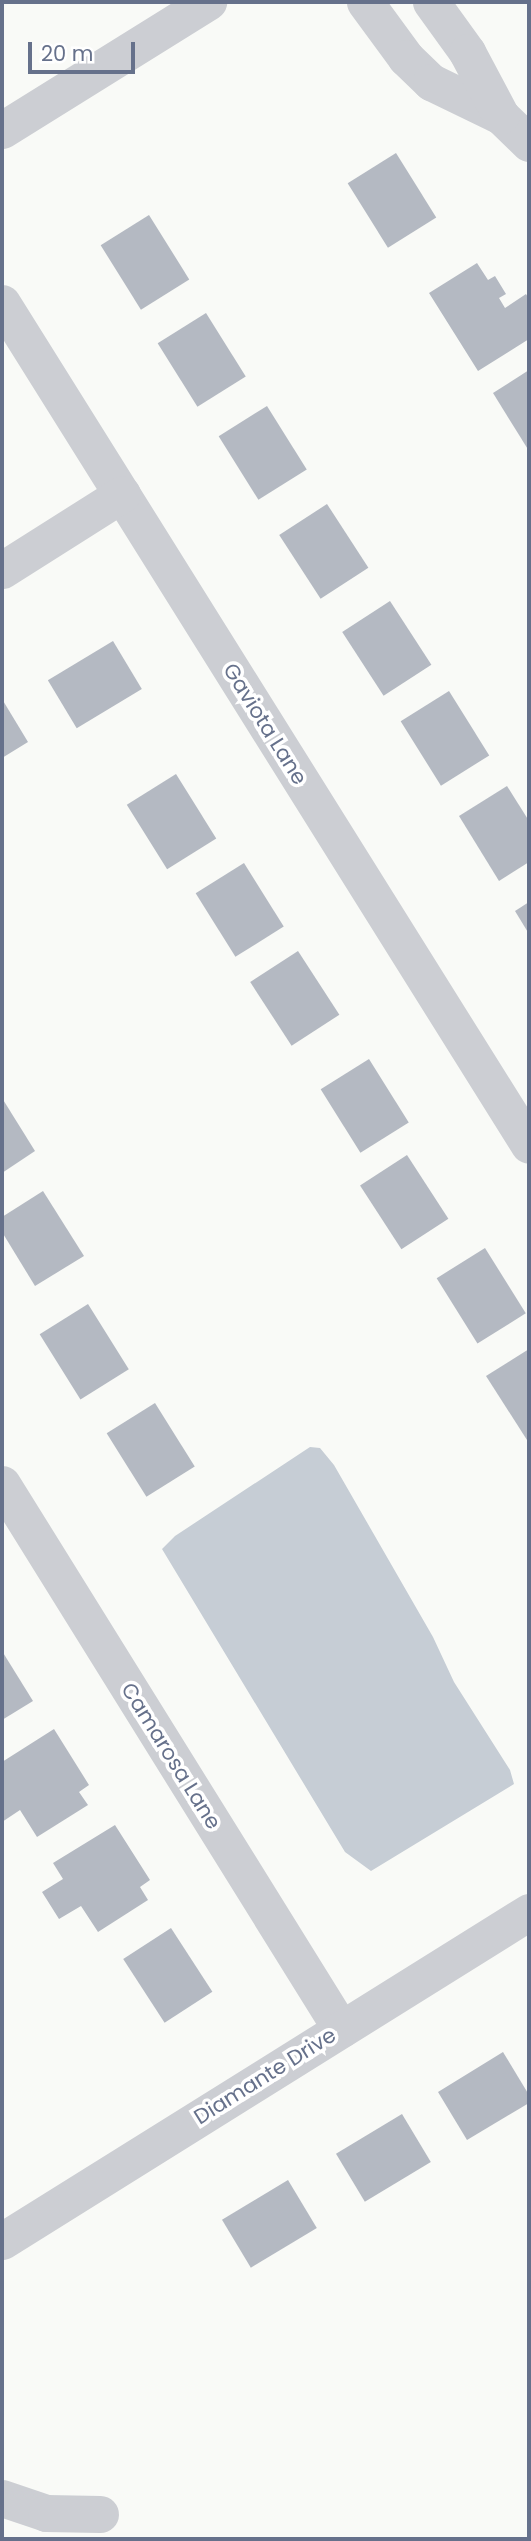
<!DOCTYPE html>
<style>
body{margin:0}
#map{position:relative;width:531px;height:2541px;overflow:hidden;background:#f9faf7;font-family:Poppins,sans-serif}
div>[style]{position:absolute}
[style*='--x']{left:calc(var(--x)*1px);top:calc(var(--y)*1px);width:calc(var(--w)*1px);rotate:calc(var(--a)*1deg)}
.water>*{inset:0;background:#c6cdd5}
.building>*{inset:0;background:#b4b9c2;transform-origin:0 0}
.minor>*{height:37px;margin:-18.5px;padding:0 18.5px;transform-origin:18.5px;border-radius:18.5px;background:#ccced3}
span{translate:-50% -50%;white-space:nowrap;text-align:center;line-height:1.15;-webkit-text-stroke:7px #fff;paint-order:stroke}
.street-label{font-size:21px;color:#66718b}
.frame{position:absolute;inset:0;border:4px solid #66718b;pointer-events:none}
.scale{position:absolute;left:28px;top:42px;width:107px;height:32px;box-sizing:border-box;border:4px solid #66718b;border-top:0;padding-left:9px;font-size:21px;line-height:24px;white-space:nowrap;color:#66718b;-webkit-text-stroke:5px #fff;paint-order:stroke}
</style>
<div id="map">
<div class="water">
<i style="clip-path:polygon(310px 1447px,320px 1448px,334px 1465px,433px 1637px,454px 1682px,510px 1770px,514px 1784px,371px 1871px,345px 1852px,162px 1549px,175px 1536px)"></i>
</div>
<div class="building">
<i style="left:396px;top:153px;width:76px;height:57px;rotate:58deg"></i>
<i style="left:149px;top:215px;width:76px;height:57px;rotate:58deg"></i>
<i style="clip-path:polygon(477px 263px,488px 280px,495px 276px,506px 294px,499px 298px,505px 308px,526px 294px,529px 299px,529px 339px,478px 371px,429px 293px)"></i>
<i style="left:206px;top:313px;width:75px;height:57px;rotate:58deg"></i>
<i style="clip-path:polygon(529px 370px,529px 451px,493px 393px)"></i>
<i style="left:267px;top:406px;width:75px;height:57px;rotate:58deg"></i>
<i style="left:327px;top:504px;width:76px;height:57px;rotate:57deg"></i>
<i style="left:390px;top:601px;width:76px;height:57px;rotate:57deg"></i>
<i style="left:113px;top:641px;width:56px;height:76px;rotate:59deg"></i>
<i style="left:449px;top:691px;width:76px;height:57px;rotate:58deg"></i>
<i style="clip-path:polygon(2px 699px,28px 742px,2px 758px)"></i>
<i style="left:176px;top:774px;width:76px;height:58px;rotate:58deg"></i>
<i style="clip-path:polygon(507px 786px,529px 821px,529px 862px,499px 881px,459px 816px)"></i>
<i style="left:244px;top:863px;width:75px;height:57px;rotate:58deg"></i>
<i style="clip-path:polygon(529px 902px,529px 934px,515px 911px)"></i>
<i style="left:298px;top:951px;width:76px;height:57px;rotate:57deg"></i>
<i style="left:369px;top:1059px;width:75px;height:57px;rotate:58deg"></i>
<i style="clip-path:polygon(2px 1098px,35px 1151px,2px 1173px)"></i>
<i style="left:407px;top:1155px;width:76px;height:56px;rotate:57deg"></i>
<i style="clip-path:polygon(43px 1191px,84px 1256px,35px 1286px,2px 1232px,2px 1217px)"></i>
<i style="left:485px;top:1248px;width:77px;height:57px;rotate:58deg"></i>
<i style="left:88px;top:1304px;width:77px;height:57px;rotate:58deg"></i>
<i style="clip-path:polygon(529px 1349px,529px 1439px,527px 1440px,486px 1376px)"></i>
<i style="left:155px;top:1403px;width:75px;height:57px;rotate:58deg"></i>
<i style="clip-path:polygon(2px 1651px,33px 1701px,2px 1720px)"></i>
<i style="clip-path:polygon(54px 1729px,89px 1785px,79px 1792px,88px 1805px,37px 1837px,20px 1810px,2px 1822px,2px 1762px)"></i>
<i style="clip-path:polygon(115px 1825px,150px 1880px,140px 1887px,148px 1900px,98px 1932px,81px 1906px,59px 1919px,42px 1892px,63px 1879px,53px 1863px)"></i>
<i style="left:171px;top:1928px;width:76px;height:57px;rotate:57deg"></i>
<i style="clip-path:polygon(503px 2052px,529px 2095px,529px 2103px,467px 2140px,438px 2092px)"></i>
<i style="left:402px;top:2114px;width:56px;height:77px;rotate:59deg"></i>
<i style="left:288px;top:2180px;width:56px;height:77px;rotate:59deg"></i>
</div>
<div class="minor">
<i style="--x:365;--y:2;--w:69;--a:53.8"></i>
<i style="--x:406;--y:58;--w:35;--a:44"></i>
<i style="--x:431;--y:82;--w:78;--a:25.9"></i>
<i style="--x:501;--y:116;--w:39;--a:44"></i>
<i style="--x:431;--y:2;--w:62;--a:54.2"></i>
<i style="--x:467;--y:52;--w:72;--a:62"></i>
<i style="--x:2;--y:130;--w:243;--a:-31.9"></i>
<i style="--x:2;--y:303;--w:993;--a:57.96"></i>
<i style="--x:2;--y:570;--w:142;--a:-32.3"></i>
<i style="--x:2;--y:1484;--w:642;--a:58.12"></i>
<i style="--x:2;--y:2241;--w:621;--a:-31.98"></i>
<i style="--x:2;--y:2498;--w:46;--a:18.8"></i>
<i style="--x:46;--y:2513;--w:54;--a:1.1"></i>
</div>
<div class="street-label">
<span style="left:265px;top:724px;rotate:58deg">Gaviota Lane</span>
<span style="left:171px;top:1756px;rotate:58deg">Camarosa Lane</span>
<span style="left:265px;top:2076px;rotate:-32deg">Diamante Drive</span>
</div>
<div class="frame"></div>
<div class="scale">20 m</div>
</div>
